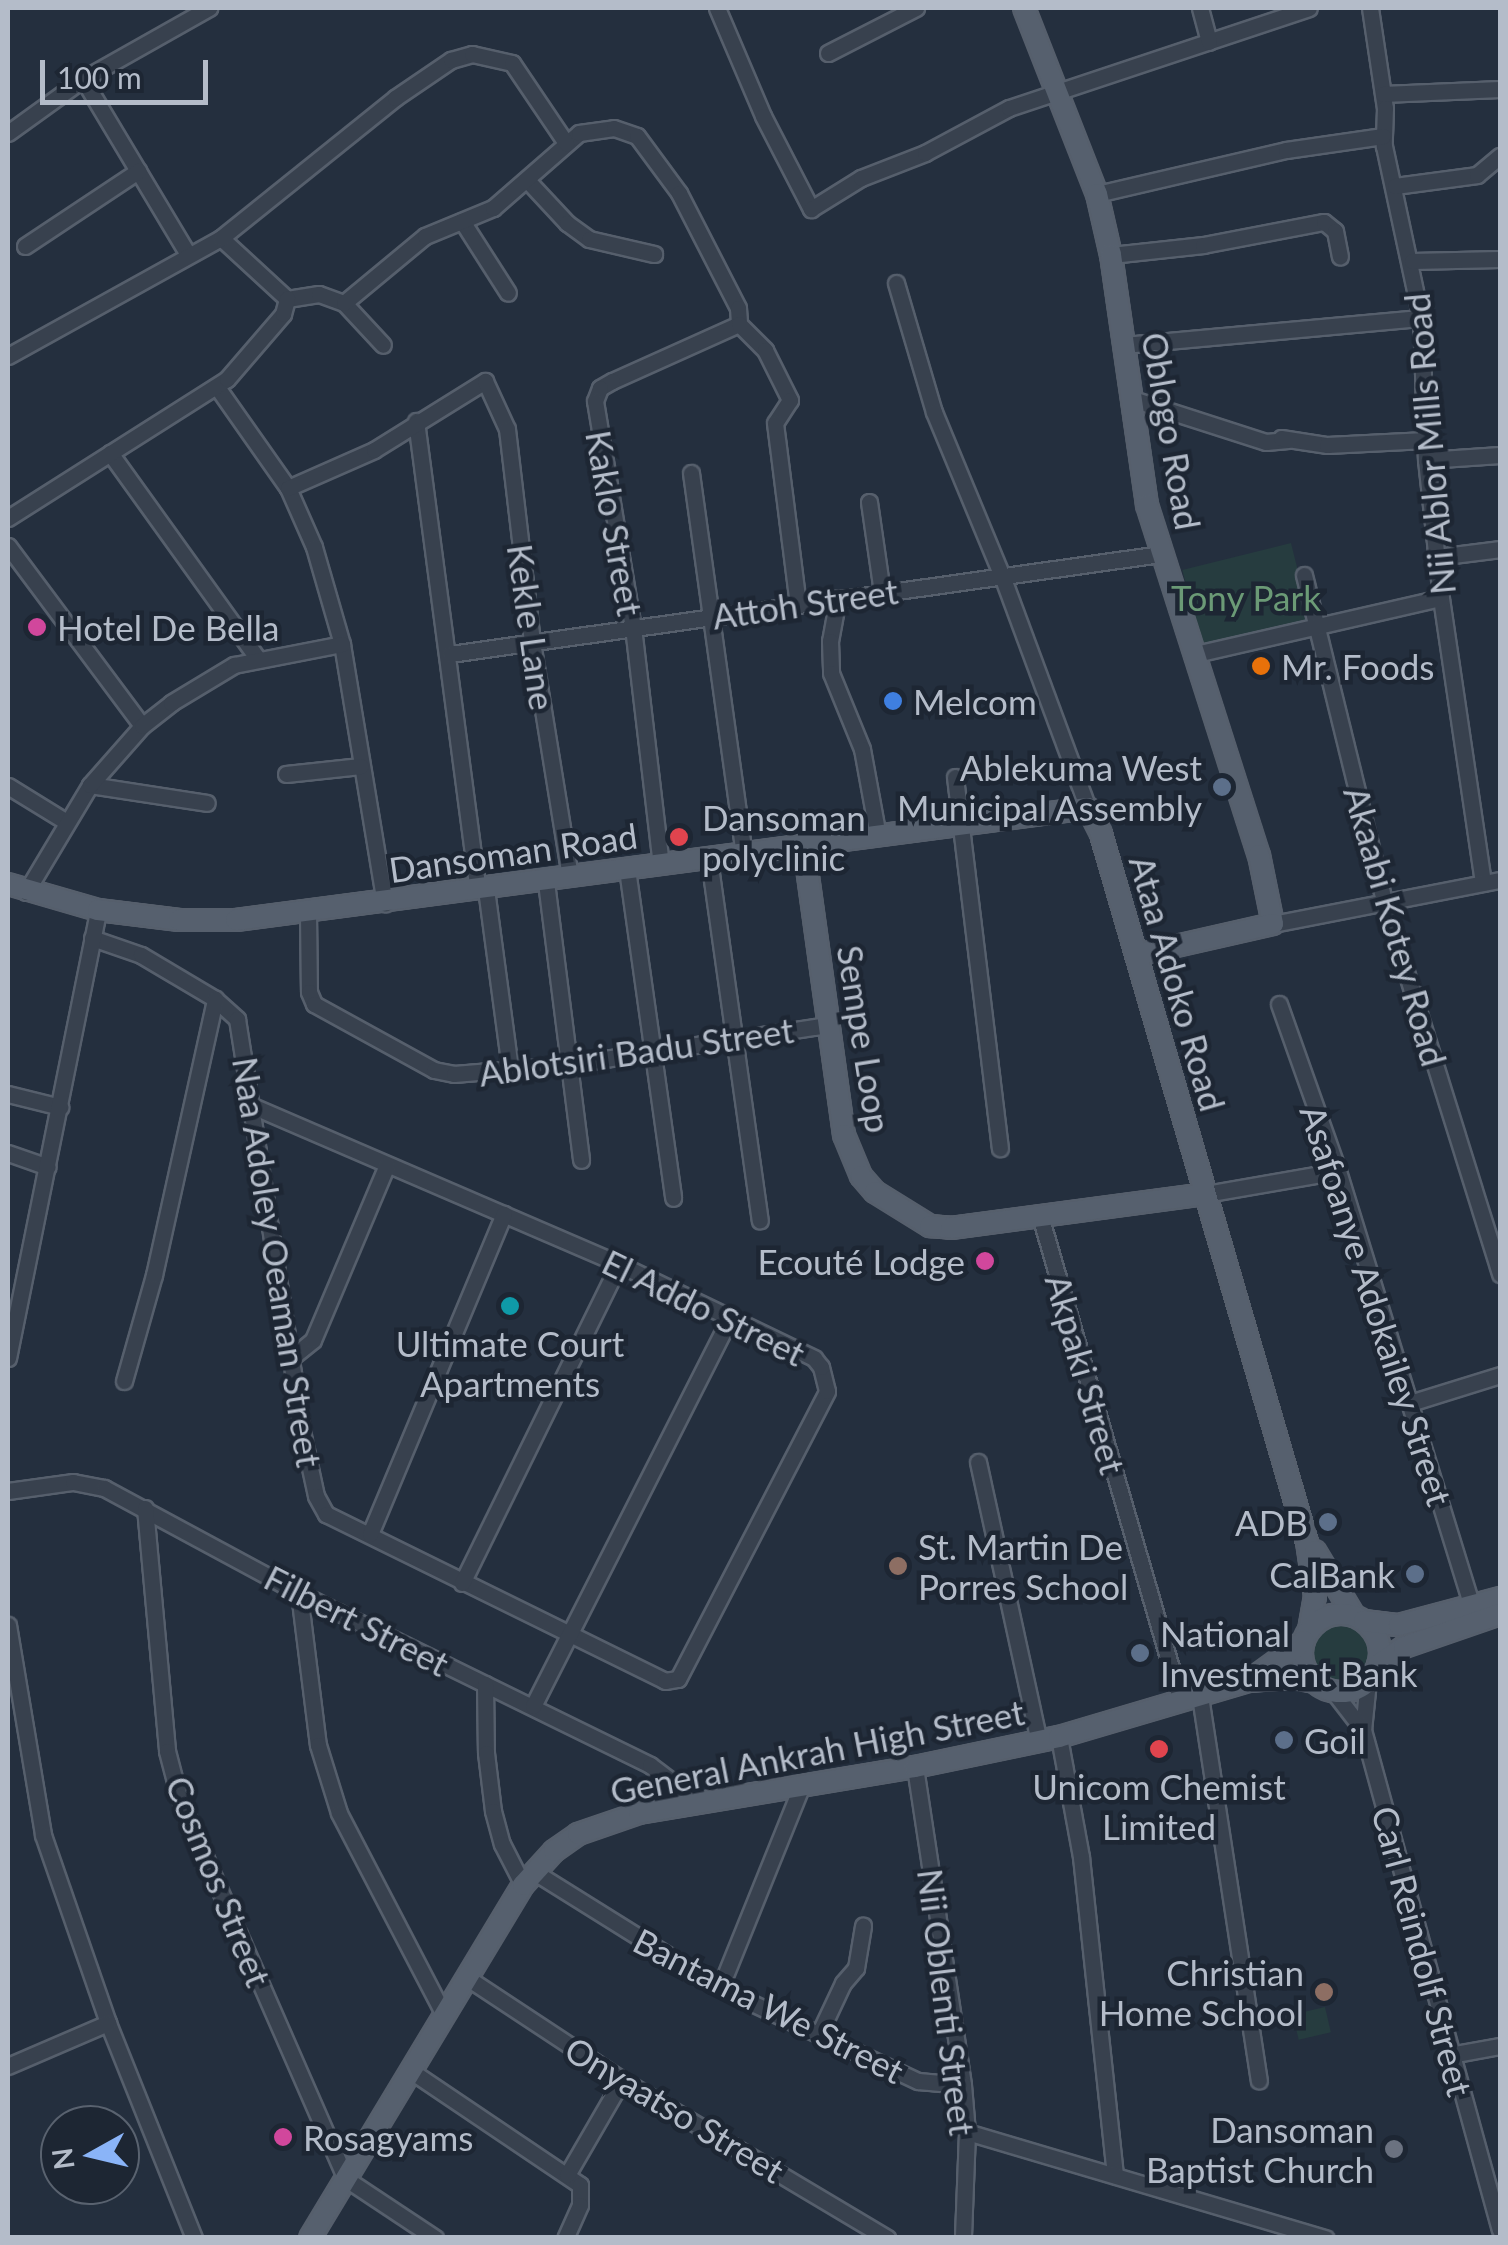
<!DOCTYPE html>
<meta charset="utf-8">
<style>
body{margin:0}
#map{position:relative;width:1508px;height:2245px;overflow:hidden;background:#242f3e;font-family:Lato,sans-serif}
div>[style]{position:absolute}
[style*='--x']{left:calc(var(--x)*1px);top:calc(var(--y)*1px);width:calc(var(--w)*1px);rotate:calc(var(--a)*1deg)}
.green>*{inset:0;background:#263c3f;transform-origin:0 0}
.round{border-radius:50%}
.roads{filter:drop-shadow(2px 0 #565f6c) drop-shadow(-2px 0 #565f6c) drop-shadow(0 2px #565f6c) drop-shadow(0 -2px #565f6c)}
.minor>*{height:15px;margin:-7.5px;padding:0 7.5px;transform-origin:7.5px;border-radius:7.5px;background:#38414e}
.major>*{height:20px;margin:-10px;padding:0 10px;transform-origin:10px;border-radius:10px;background:#56606e}
.major>.ring{margin:-10px;padding:0;box-sizing:content-box;background:none;border:20px solid #56606e;border-radius:50%}
.dots>*{width:28px;height:28px;translate:-50% -50%;box-sizing:border-box;border:5px solid #1d2633;border-radius:50%}
span{translate:-50% -50%;white-space:nowrap;text-align:center;line-height:1.15;-webkit-text-stroke:9px #1d2633;paint-order:stroke}
.street-label{font-size:35px;color:#b4bcc9}
.park-label{font-size:35px;color:#6b9a76}
.poi-label{font-size:35px;color:#b4bcc9}
.left{translate:0 -50%;text-align:left}
.right{translate:-100% -50%;text-align:right}
.frame{position:absolute;inset:0;border:10px solid #b4bcc9;pointer-events:none}
.north{position:absolute;left:40px;top:2105px;width:100px;height:100px;box-sizing:border-box;background:#1d2633;border:2px solid #59626f;border-radius:50%;rotate:262deg;font-size:28px;font-weight:700;line-height:40px;text-align:center;color:#b4bcc9}
.north::after{content:'';display:block;margin:auto;width:35px;height:45px;background:#8ab4f8;clip-path:polygon(50% 0,100% 100%,50% 72%,0 100%)}
.scale{position:absolute;left:40px;top:60px;width:168px;height:45px;box-sizing:border-box;border:5px solid #b4bcc9;border-top:0;padding-left:12px;font-size:30px;line-height:35px;white-space:nowrap;color:#b4bcc9;-webkit-text-stroke:8px #1d2633;paint-order:stroke}
</style>
<div id="map">
<div class="green">
<i style="left:1291px;top:543px;width:83px;height:112px;rotate:76deg"></i>
<i class="round" style="left:1309px;top:1621px;width:66px;height:66px"></i>
<i style="left:1325px;top:2007px;width:26px;height:33px;rotate:77deg"></i>
</div>
<div class="roads">
<div class="minor">
<i style="--x:717;--y:8;--w:117;--a:66.9"></i>
<i style="--x:763;--y:116;--w:105;--a:62.7"></i>
<i style="--x:811;--y:209;--w:59;--a:-31.8"></i>
<i style="--x:861;--y:178;--w:69;--a:-21.3"></i>
<i style="--x:925;--y:153;--w:95;--a:-28.2"></i>
<i style="--x:1009;--y:108;--w:316;--a:-18.4"></i>
<i style="--x:1200;--y:8;--w:35;--a:75"></i>
<i style="--x:1370;--y:8;--w:101;--a:81.5"></i>
<i style="--x:1385;--y:108;--w:38;--a:92"></i>
<i style="--x:1384;--y:146;--w:176;--a:77.9"></i>
<i style="--x:1421;--y:318;--w:142;--a:88"></i>
<i style="--x:1426;--y:460;--w:139;--a:83.8"></i>
<i style="--x:1441;--y:598;--w:288;--a:81.6"></i>
<i style="--x:828;--y:53;--w:99;--a:-27.1"></i>
<i style="--x:83;--y:79;--w:203;--a:59.1"></i>
<i style="--x:1383;--y:94;--w:117;--a:-2.4"></i>
<i style="--x:8;--y:133;--w:92;--a:-35.8"></i>
<i style="--x:83;--y:79;--w:145;--a:-29.4"></i>
<i style="--x:527;--y:180;--w:59;--a:47.1"></i>
<i style="--x:567;--y:223;--w:27;--a:36"></i>
<i style="--x:589;--y:239;--w:67;--a:13"></i>
<i style="--x:1395;--y:186;--w:83;--a:-7.6"></i>
<i style="--x:1477;--y:175;--w:30;--a:-40"></i>
<i style="--x:1097;--y:194;--w:194;--a:-13.1"></i>
<i style="--x:1286;--y:150;--w:98;--a:-8.2"></i>
<i style="--x:462;--y:221;--w:85;--a:57.4"></i>
<i style="--x:221;--y:238;--w:90;--a:42.7"></i>
<i style="--x:25;--y:246;--w:136;--a:-33.6"></i>
<i style="--x:1111;--y:255;--w:93;--a:-6.2"></i>
<i style="--x:1203;--y:245;--w:123;--a:-10.8"></i>
<i style="--x:1324;--y:222;--w:14;--a:39"></i>
<i style="--x:1335;--y:231;--w:26;--a:79"></i>
<i style="--x:1412;--y:261;--w:88;--a:-1.3"></i>
<i style="--x:896;--y:283;--w:134;--a:73.6"></i>
<i style="--x:934;--y:412;--w:178;--a:67.5"></i>
<i style="--x:1002;--y:576;--w:247;--a:69.7"></i>
<i style="--x:287;--y:299;--w:32;--a:-9"></i>
<i style="--x:319;--y:294;--w:27;--a:20"></i>
<i style="--x:344;--y:303;--w:57;--a:47.1"></i>
<i style="--x:344;--y:303;--w:105;--a:-39.6"></i>
<i style="--x:425;--y:236;--w:74;--a:-22.4"></i>
<i style="--x:493;--y:208;--w:114;--a:-41.1"></i>
<i style="--x:579;--y:133;--w:35;--a:-8"></i>
<i style="--x:614;--y:128;--w:24;--a:19"></i>
<i style="--x:637;--y:136;--w:71;--a:53.6"></i>
<i style="--x:679;--y:193;--w:129;--a:62.8"></i>
<i style="--x:738;--y:308;--w:16;--a:86"></i>
<i style="--x:739;--y:324;--w:139;--a:155.8"></i>
<i style="--x:612;--y:381;--w:14;--a:150"></i>
<i style="--x:600;--y:388;--w:14;--a:111"></i>
<i style="--x:595;--y:401;--w:229;--a:80.5"></i>
<i style="--x:633;--y:627;--w:239;--a:83.3"></i>
<i style="--x:739;--y:324;--w:37;--a:45"></i>
<i style="--x:765;--y:350;--w:56;--a:63.4"></i>
<i style="--x:790;--y:400;--w:27;--a:123"></i>
<i style="--x:775;--y:423;--w:182;--a:82.8"></i>
<i style="--x:1123;--y:345;--w:299;--a:-5.2"></i>
<i style="--x:8;--y:356;--w:244;--a:-29"></i>
<i style="--x:221;--y:238;--w:223;--a:-38.8"></i>
<i style="--x:395;--y:98;--w:68;--a:-34.2"></i>
<i style="--x:451;--y:60;--w:22;--a:-16"></i>
<i style="--x:472;--y:54;--w:41;--a:12.7"></i>
<i style="--x:512;--y:63;--w:97;--a:56"></i>
<i style="--x:217;--y:387;--w:123;--a:54.9"></i>
<i style="--x:288;--y:488;--w:64;--a:66.2"></i>
<i style="--x:314;--y:547;--w:101;--a:73.9"></i>
<i style="--x:342;--y:644;--w:263;--a:80.6"></i>
<i style="--x:1129;--y:398;--w:144;--a:17.8"></i>
<i style="--x:1266;--y:442;--w:22;--a:-5"></i>
<i style="--x:416;--y:421;--w:473;--a:82.5"></i>
<i style="--x:1281;--y:438;--w:47;--a:8.7"></i>
<i style="--x:1327;--y:445;--w:99;--a:-2.9"></i>
<i style="--x:110;--y:453;--w:254;--a:54.3"></i>
<i style="--x:1426;--y:460;--w:74;--a:-3.9"></i>
<i style="--x:691;--y:473;--w:385;--a:82.1"></i>
<i style="--x:288;--y:488;--w:94;--a:-23.8"></i>
<i style="--x:374;--y:450;--w:131;--a:-31.9"></i>
<i style="--x:485;--y:381;--w:53;--a:65.4"></i>
<i style="--x:507;--y:429;--w:214;--a:83.3"></i>
<i style="--x:532;--y:642;--w:238;--a:80.8"></i>
<i style="--x:869;--y:502;--w:91;--a:81.8"></i>
<i style="--x:8;--y:518;--w:259;--a:-32.4"></i>
<i style="--x:227;--y:379;--w:86;--a:-49.3"></i>
<i style="--x:283;--y:314;--w:16;--a:-75"></i>
<i style="--x:8;--y:546;--w:224;--a:53.3"></i>
<i style="--x:1437;--y:557;--w:64;--a:-7.2"></i>
<i style="--x:1304;--y:575;--w:336;--a:76.2"></i>
<i style="--x:1384;--y:901;--w:391;--a:72.7"></i>
<i style="--x:838;--y:598;--w:44;--a:100.5"></i>
<i style="--x:830;--y:641;--w:32;--a:88"></i>
<i style="--x:831;--y:673;--w:82;--a:67.8"></i>
<i style="--x:862;--y:749;--w:88;--a:79.6"></i>
<i style="--x:450;--y:654;--w:718;--a:-8.01"></i>
<i style="--x:1196;--y:654;--w:251;--a:-12.9"></i>
<i style="--x:286;--y:774;--w:75;--a:-6.1"></i>
<i style="--x:955;--y:777;--w:374;--a:83.1"></i>
<i style="--x:90;--y:785;--w:118;--a:8.7"></i>
<i style="--x:8;--y:786;--w:67;--a:31.6"></i>
<i style="--x:709;--y:859;--w:365;--a:82"></i>
<i style="--x:627;--y:869;--w:332;--a:82"></i>
<i style="--x:546;--y:882;--w:280;--a:82.8"></i>
<i style="--x:486;--y:889;--w:183;--a:82.4"></i>
<i style="--x:26;--y:892;--w:125;--a:-59.1"></i>
<i style="--x:90;--y:785;--w:79;--a:-48.6"></i>
<i style="--x:142;--y:726;--w:37;--a:-38"></i>
<i style="--x:171;--y:703;--w:74;--a:-31.1"></i>
<i style="--x:234;--y:665;--w:110;--a:-11"></i>
<i style="--x:308;--y:913;--w:79;--a:89.3"></i>
<i style="--x:309;--y:992;--w:13;--a:67"></i>
<i style="--x:314;--y:1004;--w:137;--a:28.8"></i>
<i style="--x:434;--y:1070;--w:20;--a:11"></i>
<i style="--x:454;--y:1074;--w:118;--a:-4.8"></i>
<i style="--x:572;--y:1064;--w:258;--a:-8.7"></i>
<i style="--x:1273;--y:924;--w:231;--a:-11"></i>
<i style="--x:92;--y:938;--w:52;--a:19.1"></i>
<i style="--x:141;--y:955;--w:86;--a:30.7"></i>
<i style="--x:215;--y:999;--w:30;--a:42"></i>
<i style="--x:237;--y:1019;--w:417;--a:81"></i>
<i style="--x:302;--y:1431;--w:66;--a:77.8"></i>
<i style="--x:316;--y:1496;--w:21;--a:61"></i>
<i style="--x:326;--y:1514;--w:378;--a:26.2"></i>
<i style="--x:665;--y:1681;--w:13;--a:-9"></i>
<i style="--x:678;--y:1679;--w:324;--a:-62.6"></i>
<i style="--x:827;--y:1391;--w:25;--a:-104"></i>
<i style="--x:821;--y:1367;--w:11;--a:-128"></i>
<i style="--x:814;--y:1358;--w:216;--a:-154.3"></i>
<i style="--x:619;--y:1264;--w:399;--a:-156.7"></i>
<i style="--x:1279;--y:1004;--w:177;--a:70.5"></i>
<i style="--x:1338;--y:1171;--w:456;--a:72.9"></i>
<i style="--x:8;--y:1094;--w:54;--a:14"></i>
<i style="--x:8;--y:1153;--w:42;--a:19.3"></i>
<i style="--x:1205;--y:1194;--w:135;--a:-9.8"></i>
<i style="--x:1041;--y:1219;--w:503;--a:73.84"></i>
<i style="--x:8;--y:1358;--w:457;--a:-78.6"></i>
<i style="--x:291;--y:1358;--w:28;--a:-39"></i>
<i style="--x:313;--y:1340;--w:190;--a:-67.1"></i>
<i style="--x:124;--y:1381;--w:110;--a:-74.2"></i>
<i style="--x:154;--y:1275;--w:283;--a:-77.5"></i>
<i style="--x:1410;--y:1403;--w:94;--a:-17.3"></i>
<i style="--x:978;--y:1462;--w:286;--a:77.7"></i>
<i style="--x:8;--y:1491;--w:66;--a:-7.9"></i>
<i style="--x:73;--y:1482;--w:32;--a:11"></i>
<i style="--x:104;--y:1488;--w:221;--a:28.3"></i>
<i style="--x:299;--y:1593;--w:391;--a:26.1"></i>
<i style="--x:650;--y:1765;--w:36;--a:37"></i>
<i style="--x:679;--y:1787;--w:20;--a:63"></i>
<i style="--x:145;--y:1508;--w:244;--a:84.8"></i>
<i style="--x:167;--y:1751;--w:48;--a:75.4"></i>
<i style="--x:179;--y:1797;--w:417;--a:66.4"></i>
<i style="--x:346;--y:2179;--w:107;--a:33.5"></i>
<i style="--x:370;--y:1534;--w:347;--a:-67.3"></i>
<i style="--x:462;--y:1583;--w:356;--a:-63.8"></i>
<i style="--x:299;--y:1593;--w:153;--a:82.9"></i>
<i style="--x:318;--y:1745;--w:71;--a:72.8"></i>
<i style="--x:339;--y:1813;--w:228;--a:62.5"></i>
<i style="--x:8;--y:1625;--w:213;--a:80.5"></i>
<i style="--x:43;--y:1835;--w:199;--a:70.9"></i>
<i style="--x:108;--y:2023;--w:232;--a:68.2"></i>
<i style="--x:1368;--y:1681;--w:49;--a:95.8"></i>
<i style="--x:1363;--y:1730;--w:518;--a:74.68"></i>
<i style="--x:485;--y:1684;--w:69;--a:89.2"></i>
<i style="--x:486;--y:1753;--w:58;--a:83.1"></i>
<i style="--x:493;--y:1811;--w:34;--a:75"></i>
<i style="--x:502;--y:1844;--w:46;--a:62.9"></i>
<i style="--x:1333;--y:1691;--w:49;--a:52.4"></i>
<i style="--x:1200;--y:1696;--w:389;--a:81.3"></i>
<i style="--x:533;--y:1706;--w:437;--a:-63.1"></i>
<i style="--x:1059;--y:1737;--w:122;--a:79.6"></i>
<i style="--x:1081;--y:1857;--w:320;--a:83.9"></i>
<i style="--x:915;--y:1767;--w:322;--a:81.4"></i>
<i style="--x:963;--y:2085;--w:47;--a:85.1"></i>
<i style="--x:967;--y:2132;--w:106;--a:92.2"></i>
<i style="--x:533;--y:1871;--w:221;--a:32"></i>
<i style="--x:720;--y:1988;--w:219;--a:25.2"></i>
<i style="--x:918;--y:2081;--w:45;--a:5.1"></i>
<i style="--x:466;--y:1977;--w:187;--a:33.4"></i>
<i style="--x:622;--y:2080;--w:309;--a:30.8"></i>
<i style="--x:720;--y:1988;--w:216;--a:-68"></i>
<i style="--x:819;--y:2034;--w:56;--a:-64.8"></i>
<i style="--x:843;--y:1983;--w:20;--a:-49"></i>
<i style="--x:856;--y:1968;--w:43;--a:-80.5"></i>
<i style="--x:1450;--y:2055;--w:51;--a:-10.2"></i>
<i style="--x:8;--y:2066;--w:109;--a:-23.3"></i>
<i style="--x:411;--y:2071;--w:204;--a:34"></i>
<i style="--x:580;--y:2185;--w:20;--a:90"></i>
<i style="--x:580;--y:2205;--w:36;--a:114"></i>
<i style="--x:967;--y:2132;--w:374;--a:16.5"></i>
<i style="--x:567;--y:2175;--w:110;--a:-59.9"></i>
</div>
<div class="major">
<i style="--x:1024;--y:8;--w:200;--a:68.6"></i>
<i style="--x:1097;--y:194;--w:63;--a:77.1"></i>
<i style="--x:1111;--y:255;--w:253;--a:81.8"></i>
<i style="--x:1147;--y:505;--w:367;--a:72.3"></i>
<i style="--x:1259;--y:855;--w:70;--a:78.5"></i>
<i style="--x:1273;--y:924;--w:140;--a:167.2"></i>
<i style="--x:804;--y:847;--w:291;--a:82.1"></i>
<i style="--x:844;--y:1135;--w:44;--a:67.5"></i>
<i style="--x:861;--y:1176;--w:21;--a:49"></i>
<i style="--x:875;--y:1192;--w:65;--a:31.7"></i>
<i style="--x:930;--y:1226;--w:21;--a:5"></i>
<i style="--x:951;--y:1228;--w:256;--a:-7.6"></i>
<i style="--x:8;--y:884;--w:94;--a:16.1"></i>
<i style="--x:98;--y:910;--w:82;--a:7"></i>
<i style="--x:179;--y:920;--w:57;--a:0"></i>
<i style="--x:236;--y:920;--w:859;--a:-7.49"></i>
<i style="--x:1088;--y:808;--w:29;--a:63"></i>
<i style="--x:1101;--y:834;--w:737;--a:73.78"></i>
<i style="--x:1307;--y:1542;--w:55;--a:81.6"></i>
<i style="--x:1315;--y:1596;--w:34;--a:100"></i>
<i style="--x:1315;--y:1551;--w:76;--a:59"></i>
<i class="ring" style="left:1302px;top:1614px;width:58px;height:58px"></i>
<i style="--x:1364;--y:1621;--w:35;--a:7"></i>
<i style="--x:1399;--y:1625;--w:105;--a:-15"></i>
<i style="--x:1378;--y:1665;--w:32;--a:-35"></i>
<i style="--x:1404;--y:1647;--w:102;--a:-19"></i>
<i style="--x:1253;--y:1678;--w:63;--a:-36"></i>
<i style="--x:310;--y:2238;--w:412;--a:-58.9"></i>
<i style="--x:523;--y:1885;--w:46;--a:-47.6"></i>
<i style="--x:554;--y:1851;--w:29;--a:-35"></i>
<i style="--x:578;--y:1834;--w:65;--a:-19"></i>
<i style="--x:639;--y:1813;--w:280;--a:-9.5"></i>
<i style="--x:915;--y:1767;--w:147;--a:-11.8"></i>
<i style="--x:1059;--y:1737;--w:197;--a:-16.5"></i>
<i style="--x:1248;--y:1681;--w:45;--a:-3.8"></i>
<i style="--x:1293;--y:1678;--w:22;--a:10"></i>
</div>
</div>
<div class="dots">
<i style="left:37px;top:627px;background:#d1479c"></i>
<i style="left:1261px;top:666px;background:#e8710a"></i>
<i style="left:893px;top:701px;background:#3f7fe0"></i>
<i style="left:1222px;top:787px;background:#5c6f8a"></i>
<i style="left:679px;top:837px;background:#e0444e"></i>
<i style="left:985px;top:1261px;background:#d1479c"></i>
<i style="left:510px;top:1306px;background:#0f9aa8"></i>
<i style="left:1328px;top:1522px;background:#5c6f8a"></i>
<i style="left:898px;top:1566px;background:#8d6e63"></i>
<i style="left:1415px;top:1574px;background:#5c6f8a"></i>
<i style="left:1140px;top:1653px;background:#5c6f8a"></i>
<i style="left:1284px;top:1740px;background:#5c6f8a"></i>
<i style="left:1159px;top:1749px;background:#e0444e"></i>
<i style="left:1324px;top:1992px;background:#8d6e63"></i>
<i style="left:283px;top:2137px;background:#d1479c"></i>
<i style="left:1394px;top:2149px;background:#6b7280"></i>
</div>
<div class="street-label">
<span style="left:1172px;top:431px;rotate:80deg">Oblogo Road</span>
<span style="left:1429px;top:444px;rotate:-95deg">Nii Ablor Mills Road</span>
<span style="left:615px;top:523px;rotate:80deg">Kaklo Street</span>
<span style="left:805px;top:603px;rotate:-8deg">Attoh Street</span>
<span style="left:532px;top:627px;rotate:82deg">Kekle Lane</span>
<span style="left:513px;top:852px;rotate:-8deg">Dansoman Road</span>
<span style="left:1396px;top:926px;rotate:74deg">Akaabi Kotey Road</span>
<span style="left:1178px;top:983px;rotate:74deg">Ataa Adoko Road</span>
<span style="left:865px;top:1039px;rotate:81deg">Sempe Loop</span>
<span style="left:636px;top:1051px;rotate:-8deg">Ablotsiri Badu Street</span>
<span style="left:278px;top:1262px;rotate:81deg">Naa Adoley Oeaman Street</span>
<span style="left:1377px;top:1305px;rotate:72deg">Asafoanye Adokailey Street</span>
<span style="left:704px;top:1307px;rotate:26deg">El Addo Street</span>
<span style="left:1086px;top:1374px;rotate:74deg">Akpaki Street</span>
<span style="left:357px;top:1620px;rotate:27deg">Filbert Street</span>
<span style="left:817px;top:1751px;rotate:-11deg">General Ankrah High Street</span>
<span style="left:219px;top:1881px;rotate:68deg">Cosmos Street</span>
<span style="left:1423px;top:1951px;rotate:75deg">Carl Reindolf Street</span>
<span style="left:947px;top:2002px;rotate:83deg">Nii Oblenti Street</span>
<span style="left:769px;top:2005px;rotate:27deg">Bantama We Street</span>
<span style="left:675px;top:2109px;rotate:31deg">Onyaatso Street</span>
</div>
<div class="park-label">
<span style="left:1246px;top:597px">Tony Park</span>
</div>
<div class="poi-label">
<span class="left" style="left:57px;top:627px">Hotel De Bella</span>
<span class="left" style="left:1281px;top:666px">Mr. Foods</span>
<span class="left" style="left:913px;top:701px">Melcom</span>
<span class="right" style="left:1202px;top:787px">Ablekuma West<br>Municipal Assembly</span>
<span class="left" style="left:702px;top:837px">Dansoman<br>polyclinic</span>
<span class="right" style="left:965px;top:1261px">Ecouté Lodge</span>
<span style="left:510px;top:1363px">Ultimate Court<br>Apartments</span>
<span class="right" style="left:1308px;top:1522px">ADB</span>
<span class="left" style="left:918px;top:1566px">St. Martin De<br>Porres School</span>
<span class="right" style="left:1395px;top:1574px">CalBank</span>
<span class="left" style="left:1160px;top:1653px">National<br>Investment Bank</span>
<span class="left" style="left:1304px;top:1740px">Goil</span>
<span style="left:1159px;top:1806px">Unicom Chemist<br>Limited</span>
<span class="right" style="left:1304px;top:1992px">Christian<br>Home School</span>
<span class="right" style="left:1374px;top:2149px">Dansoman<br>Baptist Church</span>
<span class="left" style="left:303px;top:2137px">Rosagyams</span>
</div>
<div class="frame"></div>
<div class="north">N</div>
<div class="scale">100 m</div>
</div>
